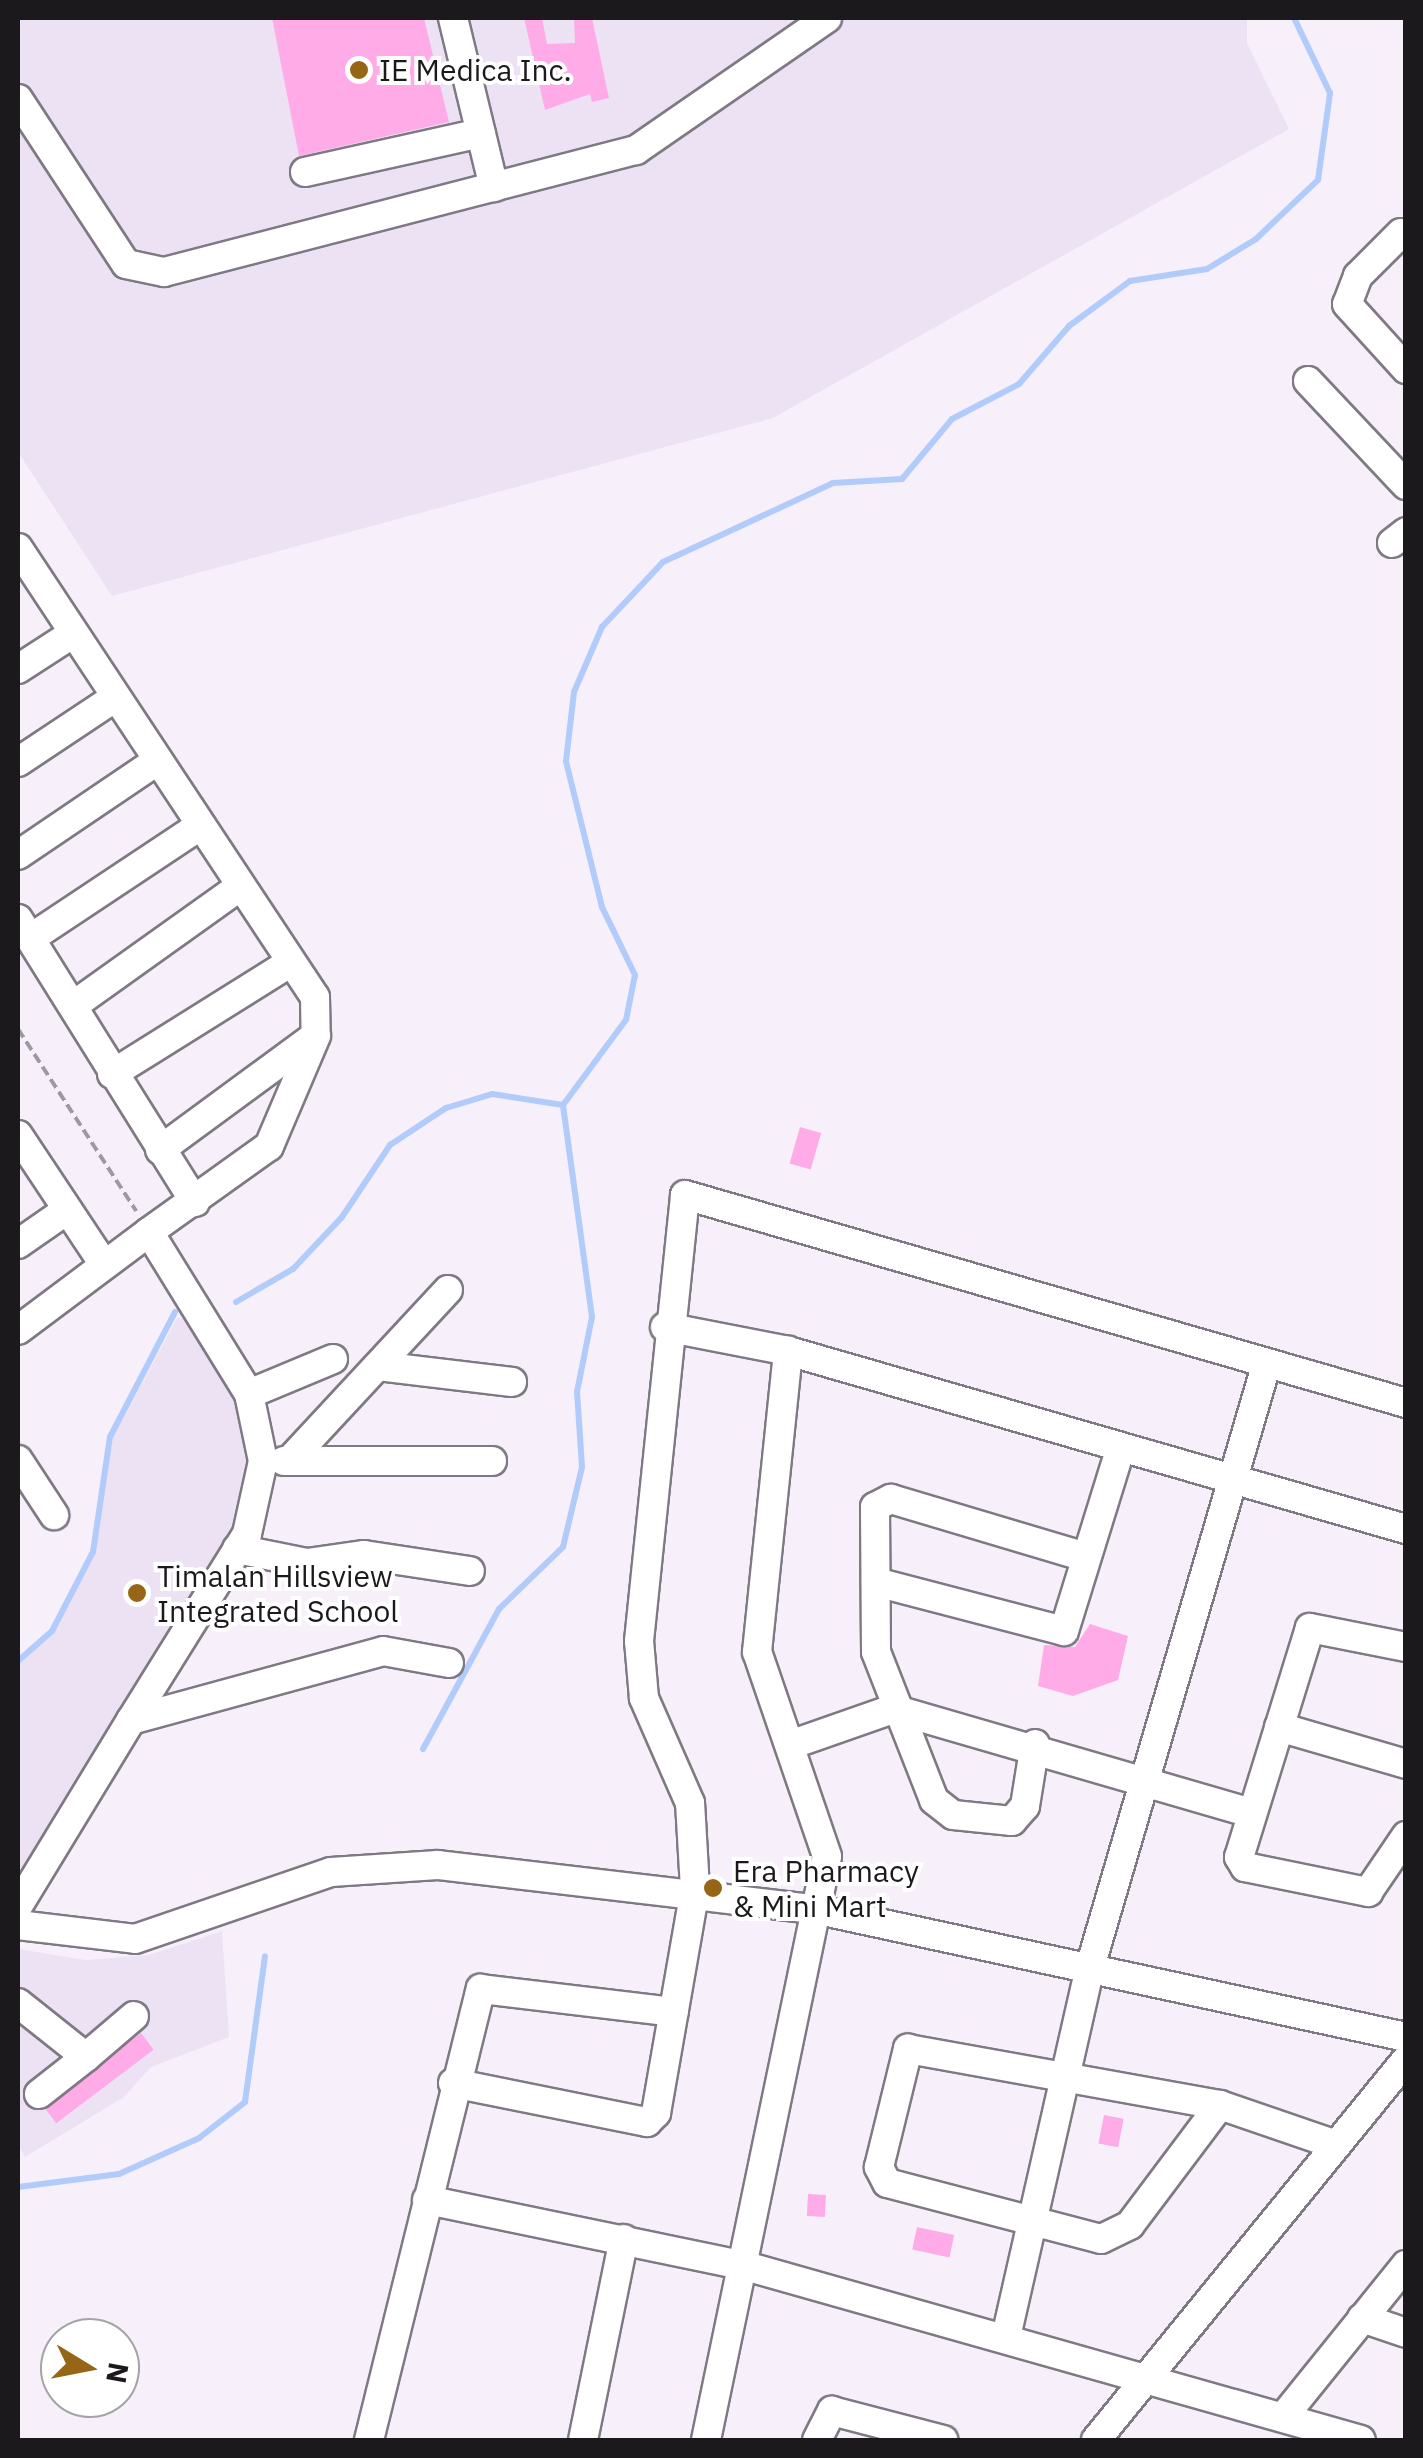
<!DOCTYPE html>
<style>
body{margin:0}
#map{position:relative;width:1423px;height:2458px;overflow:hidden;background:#f7f0fb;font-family:"IBM Plex Sans",sans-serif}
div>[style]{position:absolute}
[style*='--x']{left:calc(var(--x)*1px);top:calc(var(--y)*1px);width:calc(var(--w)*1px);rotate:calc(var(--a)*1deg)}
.built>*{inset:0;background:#ece2f4}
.stream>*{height:6px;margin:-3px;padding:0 3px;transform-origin:3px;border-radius:3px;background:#b1cbfb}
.building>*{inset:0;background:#feabe8;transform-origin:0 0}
.path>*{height:4px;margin-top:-2px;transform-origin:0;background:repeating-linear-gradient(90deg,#9e99a1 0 10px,transparent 0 15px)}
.roads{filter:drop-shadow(2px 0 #7f7983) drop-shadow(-2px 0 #7f7983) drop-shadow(0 2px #7f7983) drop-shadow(0 -2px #7f7983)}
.minor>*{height:28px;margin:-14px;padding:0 14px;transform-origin:14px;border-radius:14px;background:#fff}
.dots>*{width:28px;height:28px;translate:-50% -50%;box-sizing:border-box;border:5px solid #fff;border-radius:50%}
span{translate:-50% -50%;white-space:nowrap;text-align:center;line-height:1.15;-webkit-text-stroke:8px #fff;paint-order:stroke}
.poi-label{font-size:30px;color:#1c191d}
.left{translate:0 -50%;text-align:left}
.frame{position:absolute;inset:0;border:20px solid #1c191d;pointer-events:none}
.north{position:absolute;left:40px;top:2318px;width:100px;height:100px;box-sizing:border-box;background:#fff;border:2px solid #a4a3a5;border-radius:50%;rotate:100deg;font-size:28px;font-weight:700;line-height:40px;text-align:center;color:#1c191d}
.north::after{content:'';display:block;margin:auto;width:35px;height:45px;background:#966616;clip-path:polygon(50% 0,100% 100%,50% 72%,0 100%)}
</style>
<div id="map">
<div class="built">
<i style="clip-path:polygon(18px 18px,1247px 18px,1247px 43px,1289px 129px,773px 418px,112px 596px,18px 452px)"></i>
<i style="clip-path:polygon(177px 1318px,189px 1319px,246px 1415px,256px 1485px,243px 1526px,18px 1885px,18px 1665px,53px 1633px,94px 1553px,113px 1438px)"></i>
<i style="clip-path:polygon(222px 1931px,229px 2037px,151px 2067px,124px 2097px,25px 2157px,18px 2144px,18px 1949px,86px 1960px,149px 1955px)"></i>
</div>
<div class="stream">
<i style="--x:236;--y:1302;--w:66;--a:-30.1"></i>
<i style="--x:293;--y:1269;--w:71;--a:-46.7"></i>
<i style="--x:342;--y:1217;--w:87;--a:-56.3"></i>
<i style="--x:390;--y:1145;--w:67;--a:-33.5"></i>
<i style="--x:446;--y:1108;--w:48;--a:-16.9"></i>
<i style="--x:492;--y:1094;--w:72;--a:8.8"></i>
<i style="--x:18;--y:1661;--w:45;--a:-41.4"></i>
<i style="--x:52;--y:1631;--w:89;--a:-62.6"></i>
<i style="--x:93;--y:1552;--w:116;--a:-81.6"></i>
<i style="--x:110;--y:1437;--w:141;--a:-62.5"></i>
<i style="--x:423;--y:1749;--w:159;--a:-61.5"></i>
<i style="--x:499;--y:1609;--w:89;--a:-44.1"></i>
<i style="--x:563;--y:1547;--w:82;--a:-76.6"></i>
<i style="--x:582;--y:1467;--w:75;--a:-93.8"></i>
<i style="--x:577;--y:1392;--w:76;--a:-78.7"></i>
<i style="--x:592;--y:1317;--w:214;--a:-97.8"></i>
<i style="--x:563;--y:1105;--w:106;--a:-53.5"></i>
<i style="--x:626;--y:1020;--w:46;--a:-78.7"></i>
<i style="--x:635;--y:975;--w:76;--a:-115.9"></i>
<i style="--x:602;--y:907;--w:150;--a:-103.9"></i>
<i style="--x:566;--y:761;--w:69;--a:-83.4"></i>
<i style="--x:574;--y:692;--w:71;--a:-66.7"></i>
<i style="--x:602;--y:627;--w:89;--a:-46.8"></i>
<i style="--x:663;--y:562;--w:187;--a:-24.9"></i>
<i style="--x:833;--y:483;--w:69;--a:-3.3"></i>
<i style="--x:902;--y:479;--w:78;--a:-50.2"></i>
<i style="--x:952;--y:419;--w:76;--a:-27.6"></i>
<i style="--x:1019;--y:384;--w:77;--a:-49.2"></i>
<i style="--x:1069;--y:326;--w:76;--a:-36.4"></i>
<i style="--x:1130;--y:281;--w:78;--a:-8.9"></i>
<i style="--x:1207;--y:269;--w:57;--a:-31.5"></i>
<i style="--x:1256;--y:239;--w:86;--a:-43.6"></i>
<i style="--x:1318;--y:180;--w:88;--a:-82.1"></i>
<i style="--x:1330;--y:93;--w:83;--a:-115.6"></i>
<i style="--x:18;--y:2187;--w:102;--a:-7.3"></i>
<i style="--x:119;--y:2174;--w:88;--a:-24.2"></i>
<i style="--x:199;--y:2138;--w:58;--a:-38"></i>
<i style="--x:245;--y:2102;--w:147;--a:-82.2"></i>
</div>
<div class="building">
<i style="clip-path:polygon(272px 18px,424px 18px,449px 122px,299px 156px)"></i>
<i style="clip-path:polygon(524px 18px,542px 18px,547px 44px,575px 43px,574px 18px,592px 18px,609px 98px,592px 102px,590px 94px,545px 110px)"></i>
<i style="left:800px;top:1127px;width:22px;height:38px;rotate:16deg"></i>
<i style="clip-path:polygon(1090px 1624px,1128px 1636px,1118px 1680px,1073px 1696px,1038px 1686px,1044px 1645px,1075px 1647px)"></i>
<i style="left:141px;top:2033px;width:21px;height:122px;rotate:53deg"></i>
<i style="left:1104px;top:2115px;width:20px;height:29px;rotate:11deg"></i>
<i style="left:808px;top:2194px;width:18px;height:22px;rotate:3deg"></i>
<i style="left:917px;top:2227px;width:38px;height:23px;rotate:12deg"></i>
</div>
<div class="path">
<i style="--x:18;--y:1029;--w:217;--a:57"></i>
</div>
<div class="roads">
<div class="minor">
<i style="--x:453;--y:18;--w:174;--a:76.4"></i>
<i style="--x:18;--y:99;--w:197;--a:56.8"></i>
<i style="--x:126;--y:264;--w:39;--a:12"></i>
<i style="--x:164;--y:272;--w:488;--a:-14.5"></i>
<i style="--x:636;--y:150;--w:232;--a:-34.6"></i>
<i style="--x:305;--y:172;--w:180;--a:-12.5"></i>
<i style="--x:1401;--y:233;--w:61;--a:135"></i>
<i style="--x:1358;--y:276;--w:30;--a:111"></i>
<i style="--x:1347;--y:304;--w:88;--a:47.8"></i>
<i style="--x:1308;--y:381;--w:143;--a:46.7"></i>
<i style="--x:1392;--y:543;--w:18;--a:-38"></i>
<i style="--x:18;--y:548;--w:538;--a:56.52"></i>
<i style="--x:315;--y:997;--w:39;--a:89"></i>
<i style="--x:316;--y:1036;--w:120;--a:113.1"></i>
<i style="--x:269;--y:1146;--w:148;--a:144.4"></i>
<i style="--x:149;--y:1232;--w:190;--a:58.3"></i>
<i style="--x:249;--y:1394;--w:68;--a:78.2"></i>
<i style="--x:263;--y:1461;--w:75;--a:102.4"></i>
<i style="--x:247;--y:1534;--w:219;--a:121.9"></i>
<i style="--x:18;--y:669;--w:64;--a:-32.9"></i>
<i style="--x:18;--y:762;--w:114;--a:-33.6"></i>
<i style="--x:18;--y:855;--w:168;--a:-34.1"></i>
<i style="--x:18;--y:919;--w:334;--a:58"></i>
<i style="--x:31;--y:938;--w:201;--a:-33.6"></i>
<i style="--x:74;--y:1005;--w:205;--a:-35.5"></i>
<i style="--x:112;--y:1074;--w:211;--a:-32"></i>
<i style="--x:18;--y:1135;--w:154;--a:56.4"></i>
<i style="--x:160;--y:1150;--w:192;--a:-36.3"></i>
<i style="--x:18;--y:1244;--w:60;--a:-34.8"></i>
<i style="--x:665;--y:1327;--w:125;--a:11"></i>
<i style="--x:788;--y:1351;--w:643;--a:16.07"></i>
<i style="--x:18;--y:1330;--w:164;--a:-36.8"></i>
<i style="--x:378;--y:1366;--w:135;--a:6.8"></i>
<i style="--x:249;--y:1394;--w:91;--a:-22.6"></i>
<i style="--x:18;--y:1460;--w:66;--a:56.8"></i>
<i style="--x:290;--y:1460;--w:232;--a:-47.1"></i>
<i style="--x:284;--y:1461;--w:208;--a:0"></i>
<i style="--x:237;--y:1549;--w:71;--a:11.3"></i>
<i style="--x:307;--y:1563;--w:58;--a:-8"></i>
<i style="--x:364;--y:1555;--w:107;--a:8.6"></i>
<i style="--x:876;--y:1582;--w:194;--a:14.6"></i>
<i style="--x:1064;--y:1631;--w:189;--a:-72.8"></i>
<i style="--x:1406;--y:1647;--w:98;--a:-168.8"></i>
<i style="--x:1310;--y:1628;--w:240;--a:107.2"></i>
<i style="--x:1239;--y:1857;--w:12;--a:59"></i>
<i style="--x:1245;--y:1867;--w:126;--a:11.5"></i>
<i style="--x:1368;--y:1892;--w:68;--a:-55.8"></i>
<i style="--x:1279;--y:1727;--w:132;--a:16.2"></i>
<i style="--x:1035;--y:1744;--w:63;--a:99.2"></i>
<i style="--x:1025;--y:1806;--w:20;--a:131"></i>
<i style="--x:1012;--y:1821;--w:59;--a:-174.2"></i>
<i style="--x:953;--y:1815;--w:24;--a:-142"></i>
<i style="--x:934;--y:1800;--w:159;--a:-111.4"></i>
<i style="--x:876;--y:1652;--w:145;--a:-90.4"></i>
<i style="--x:875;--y:1507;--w:18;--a:-27"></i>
<i style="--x:891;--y:1499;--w:203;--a:16.6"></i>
<i style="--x:790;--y:1745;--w:109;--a:-19.3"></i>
<i style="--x:893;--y:1709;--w:372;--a:16.2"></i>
<i style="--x:18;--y:1906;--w:218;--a:-58.7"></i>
<i style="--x:131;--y:1720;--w:261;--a:-15.3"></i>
<i style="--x:383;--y:1651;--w:67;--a:10.3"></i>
<i style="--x:18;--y:1925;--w:118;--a:6.8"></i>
<i style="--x:135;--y:1939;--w:207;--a:-18.9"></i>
<i style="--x:331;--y:1872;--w:107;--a:-3.7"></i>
<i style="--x:438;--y:1865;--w:379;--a:6.7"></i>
<i style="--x:814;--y:1909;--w:606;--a:12.2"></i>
<i style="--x:18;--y:2003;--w:87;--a:38.5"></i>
<i style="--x:86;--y:2057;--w:63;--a:-40.5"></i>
<i style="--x:453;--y:2083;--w:198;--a:11.4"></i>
<i style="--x:647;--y:2122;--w:13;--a:-45"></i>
<i style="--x:656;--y:2113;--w:227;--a:-80.1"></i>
<i style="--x:695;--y:1889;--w:86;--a:-93.3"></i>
<i style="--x:690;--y:1803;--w:115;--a:-113.7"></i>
<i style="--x:644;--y:1698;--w:57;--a:-95"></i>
<i style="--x:639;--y:1641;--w:448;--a:-84.1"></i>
<i style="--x:685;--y:1195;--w:750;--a:16.09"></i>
<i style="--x:39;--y:2094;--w:60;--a:-38.2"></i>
<i style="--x:1220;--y:2105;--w:150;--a:126.9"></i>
<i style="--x:1130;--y:2225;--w:32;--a:154"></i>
<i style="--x:1101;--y:2239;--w:221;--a:-165.3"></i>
<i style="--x:887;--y:2183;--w:18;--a:-117"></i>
<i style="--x:879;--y:2167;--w:122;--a:-76.2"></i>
<i style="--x:908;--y:2049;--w:317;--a:10.2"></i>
<i style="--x:1220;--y:2105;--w:123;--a:19"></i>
<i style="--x:427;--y:2200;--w:322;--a:11.7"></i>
<i style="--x:742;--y:2265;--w:643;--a:15.79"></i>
<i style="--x:1362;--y:2318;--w:46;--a:18.8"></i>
<i style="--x:1006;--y:2337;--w:383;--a:-77.2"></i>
<i style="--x:1091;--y:1964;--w:623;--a:-73.69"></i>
<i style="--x:1284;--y:2416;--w:194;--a:-51.1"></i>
<i style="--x:369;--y:2440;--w:465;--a:-76.1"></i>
<i style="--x:481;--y:1989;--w:194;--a:6.8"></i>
<i style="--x:583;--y:2440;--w:205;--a:-78.5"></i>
<i style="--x:706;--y:2440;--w:596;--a:-78.29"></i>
<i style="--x:827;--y:1856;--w:216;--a:-108.9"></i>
<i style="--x:757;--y:1652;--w:303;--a:-84.1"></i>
<i style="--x:817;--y:2440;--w:33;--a:-63"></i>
<i style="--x:832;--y:2411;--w:115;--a:14.6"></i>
<i style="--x:1096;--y:2440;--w:490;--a:-50.8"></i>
</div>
</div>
<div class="dots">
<i style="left:359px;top:70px;background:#966616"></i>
<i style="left:137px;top:1593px;background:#966616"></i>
<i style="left:713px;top:1888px;background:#966616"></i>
</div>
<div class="poi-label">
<span class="left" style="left:379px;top:70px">IE Medica Inc.</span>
<span class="left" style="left:157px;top:1593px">Timalan Hillsview<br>Integrated School</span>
<span class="left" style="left:733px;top:1888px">Era Pharmacy<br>&amp; Mini Mart</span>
</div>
<div class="frame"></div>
<div class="north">N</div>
</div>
